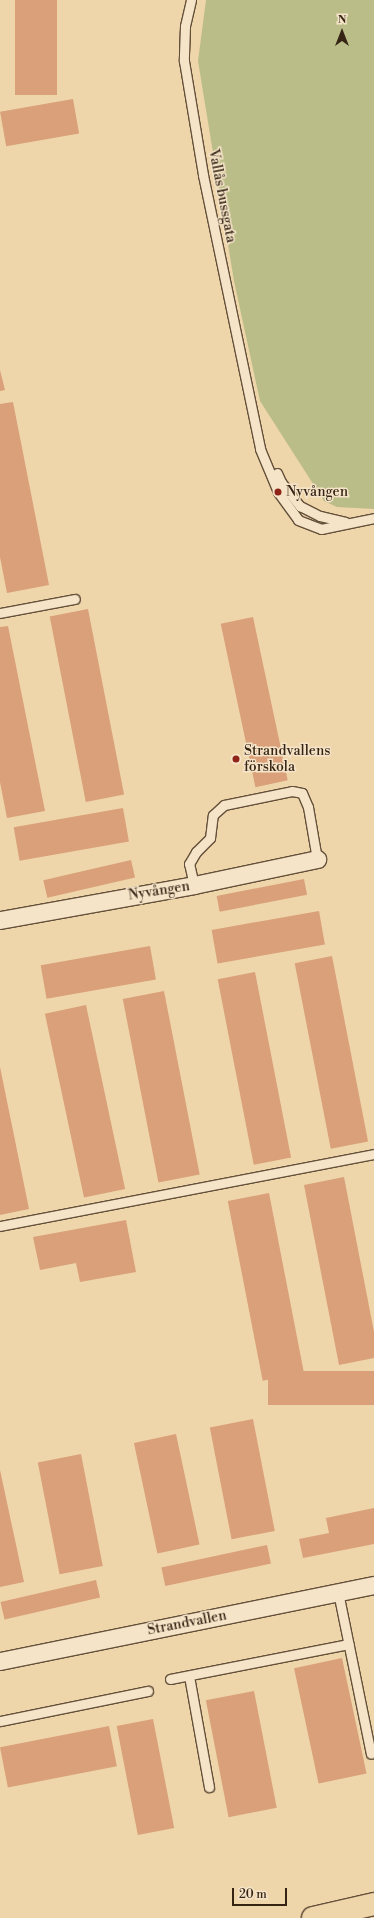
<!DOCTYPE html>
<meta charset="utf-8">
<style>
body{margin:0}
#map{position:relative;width:374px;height:1918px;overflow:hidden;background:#efd5aa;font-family:"Libre Bodoni",serif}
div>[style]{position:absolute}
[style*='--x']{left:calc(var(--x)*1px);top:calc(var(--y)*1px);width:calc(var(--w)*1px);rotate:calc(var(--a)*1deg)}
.green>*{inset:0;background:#babd88}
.building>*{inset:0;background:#d9a079;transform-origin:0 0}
.roads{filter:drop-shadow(1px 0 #64503a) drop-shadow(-1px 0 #64503a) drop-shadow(0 1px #64503a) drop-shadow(0 -1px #64503a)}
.lane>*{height:9px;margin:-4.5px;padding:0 4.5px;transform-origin:4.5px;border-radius:4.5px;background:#f5e4c8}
.street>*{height:17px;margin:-8.5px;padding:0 8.5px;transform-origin:8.5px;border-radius:8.5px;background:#f5e4c8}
.highway>*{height:22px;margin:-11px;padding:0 11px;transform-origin:11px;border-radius:11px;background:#efd5aa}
.dots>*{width:11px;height:11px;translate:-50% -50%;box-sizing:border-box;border:2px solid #f5e4c8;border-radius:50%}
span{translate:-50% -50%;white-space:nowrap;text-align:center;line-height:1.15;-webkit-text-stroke:3px #f5e4c8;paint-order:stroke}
.street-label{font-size:14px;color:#352414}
.poi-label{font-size:14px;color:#352414}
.left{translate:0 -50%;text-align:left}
.north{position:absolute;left:322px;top:12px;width:40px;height:40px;-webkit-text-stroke:3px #f5e4c8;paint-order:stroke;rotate:0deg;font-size:11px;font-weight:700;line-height:16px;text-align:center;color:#352414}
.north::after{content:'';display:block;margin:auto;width:14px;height:18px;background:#352414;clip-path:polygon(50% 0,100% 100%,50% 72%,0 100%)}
.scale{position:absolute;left:232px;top:1888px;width:55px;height:18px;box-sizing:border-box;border:2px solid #352414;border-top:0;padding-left:5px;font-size:12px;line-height:14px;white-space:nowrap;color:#352414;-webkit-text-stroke:3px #f5e4c8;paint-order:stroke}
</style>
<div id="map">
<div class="green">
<i style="clip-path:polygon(206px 0,374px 0,374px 509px,337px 507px,324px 501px,260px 401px,234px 281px,198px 61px)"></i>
</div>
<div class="building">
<i style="left:15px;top:0;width:42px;height:95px"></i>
<i style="left:73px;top:99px;width:35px;height:74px;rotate:80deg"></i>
<i style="clip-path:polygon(0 370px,5px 390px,0 391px)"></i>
<i style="clip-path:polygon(13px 402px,49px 585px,7px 593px,0 557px,0 404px)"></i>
<i style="left:88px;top:609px;width:189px;height:39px;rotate:79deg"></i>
<i style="left:253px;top:617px;width:167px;height:33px;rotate:78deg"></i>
<i style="clip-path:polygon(8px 626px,45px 811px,7px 818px,0 782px,0 627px)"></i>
<i style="left:123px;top:808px;width:34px;height:111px;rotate:80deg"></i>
<i style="left:131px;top:860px;width:18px;height:90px;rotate:77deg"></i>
<i style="left:304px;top:879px;width:16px;height:89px;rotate:79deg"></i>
<i style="left:319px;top:911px;width:34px;height:109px;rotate:80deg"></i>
<i style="left:150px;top:946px;width:34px;height:111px;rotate:80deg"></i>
<i style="left:332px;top:956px;width:189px;height:38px;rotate:79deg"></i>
<i style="left:255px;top:972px;width:189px;height:38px;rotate:79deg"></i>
<i style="left:164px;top:991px;width:187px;height:42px;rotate:79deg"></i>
<i style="left:86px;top:1005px;width:188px;height:42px;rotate:78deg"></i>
<i style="clip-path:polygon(0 1067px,29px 1209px,0 1215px)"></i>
<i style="clip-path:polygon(344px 1177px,374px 1332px,374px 1358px,339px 1365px,304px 1185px)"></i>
<i style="left:269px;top:1193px;width:183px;height:42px;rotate:79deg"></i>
<i style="clip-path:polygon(126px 1220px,136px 1272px,80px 1282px,76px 1263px,40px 1270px,33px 1237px)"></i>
<i style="left:374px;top:1371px;width:34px;height:106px;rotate:90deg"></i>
<i style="left:253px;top:1419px;width:114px;height:44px;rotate:79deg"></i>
<i style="left:176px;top:1434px;width:113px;height:43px;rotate:78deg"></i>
<i style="left:81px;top:1454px;width:114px;height:44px;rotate:79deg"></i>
<i style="clip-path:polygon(0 1470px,24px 1582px,0 1587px)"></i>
<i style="clip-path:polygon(374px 1508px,374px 1544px,303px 1558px,299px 1539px,329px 1533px,326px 1518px)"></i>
<i style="left:267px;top:1545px;width:19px;height:108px;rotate:78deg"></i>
<i style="left:96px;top:1580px;width:18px;height:98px;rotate:77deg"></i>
<i style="left:342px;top:1658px;width:118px;height:49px;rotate:78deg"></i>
<i style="left:254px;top:1691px;width:119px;height:49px;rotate:79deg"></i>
<i style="left:153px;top:1719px;width:111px;height:37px;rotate:79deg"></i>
<i style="left:109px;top:1726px;width:41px;height:111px;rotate:79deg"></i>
</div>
<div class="roads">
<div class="lane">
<i style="--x:191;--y:0;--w:27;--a:103"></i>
<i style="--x:185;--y:26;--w:35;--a:92"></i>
<i style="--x:184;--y:61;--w:116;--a:80.5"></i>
<i style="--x:203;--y:175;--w:280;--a:78.2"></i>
<i style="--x:260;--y:449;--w:47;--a:67.3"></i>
<i style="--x:278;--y:492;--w:34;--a:54"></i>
<i style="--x:298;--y:520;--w:25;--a:21"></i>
<i style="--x:321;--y:529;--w:54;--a:-11.7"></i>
<i style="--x:277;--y:473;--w:10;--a:66"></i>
<i style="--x:281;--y:482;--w:31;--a:52"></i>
<i style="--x:300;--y:506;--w:22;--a:27"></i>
<i style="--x:320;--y:516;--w:26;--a:13"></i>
<i style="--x:0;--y:613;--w:76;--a:-10.6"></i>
<i style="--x:194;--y:885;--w:22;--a:-103"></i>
<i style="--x:189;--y:864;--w:14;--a:-60"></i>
<i style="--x:196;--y:852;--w:20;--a:-45"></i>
<i style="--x:210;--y:838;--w:23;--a:-83"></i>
<i style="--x:213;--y:815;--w:15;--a:-42"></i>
<i style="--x:224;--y:805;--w:69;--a:-11.6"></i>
<i style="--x:292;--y:791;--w:10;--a:11"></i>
<i style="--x:302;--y:793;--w:15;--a:67"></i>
<i style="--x:308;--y:807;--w:53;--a:80.2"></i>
<i style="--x:0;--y:1226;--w:381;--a:-10.9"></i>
<i style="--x:338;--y:1592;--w:165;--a:78.5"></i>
<i style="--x:189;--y:1676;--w:113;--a:79.8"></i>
<i style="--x:170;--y:1679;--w:182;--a:-11.1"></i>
<i style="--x:0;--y:1721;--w:151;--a:-11.5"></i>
</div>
<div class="street">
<i style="--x:0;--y:920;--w:197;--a:-10.2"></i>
<i style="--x:194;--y:885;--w:126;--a:-11.9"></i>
<i style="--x:0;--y:1661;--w:382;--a:-11.5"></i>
</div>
<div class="highway">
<i style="--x:313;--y:1918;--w:63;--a:-12.9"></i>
</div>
</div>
<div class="dots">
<i style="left:278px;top:492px;background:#8f2418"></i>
<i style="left:236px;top:759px;background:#8f2418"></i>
</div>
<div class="street-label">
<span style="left:222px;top:196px;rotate:79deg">Vallås bussgata</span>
<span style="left:159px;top:891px;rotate:-9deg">Nyvången</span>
<span style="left:187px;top:1623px;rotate:-11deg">Strandvallen</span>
</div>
<div class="poi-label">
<span class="left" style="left:286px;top:492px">Nyvången</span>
<span class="left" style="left:244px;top:759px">Strandvallens<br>förskola</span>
</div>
<div class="north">N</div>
<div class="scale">20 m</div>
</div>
